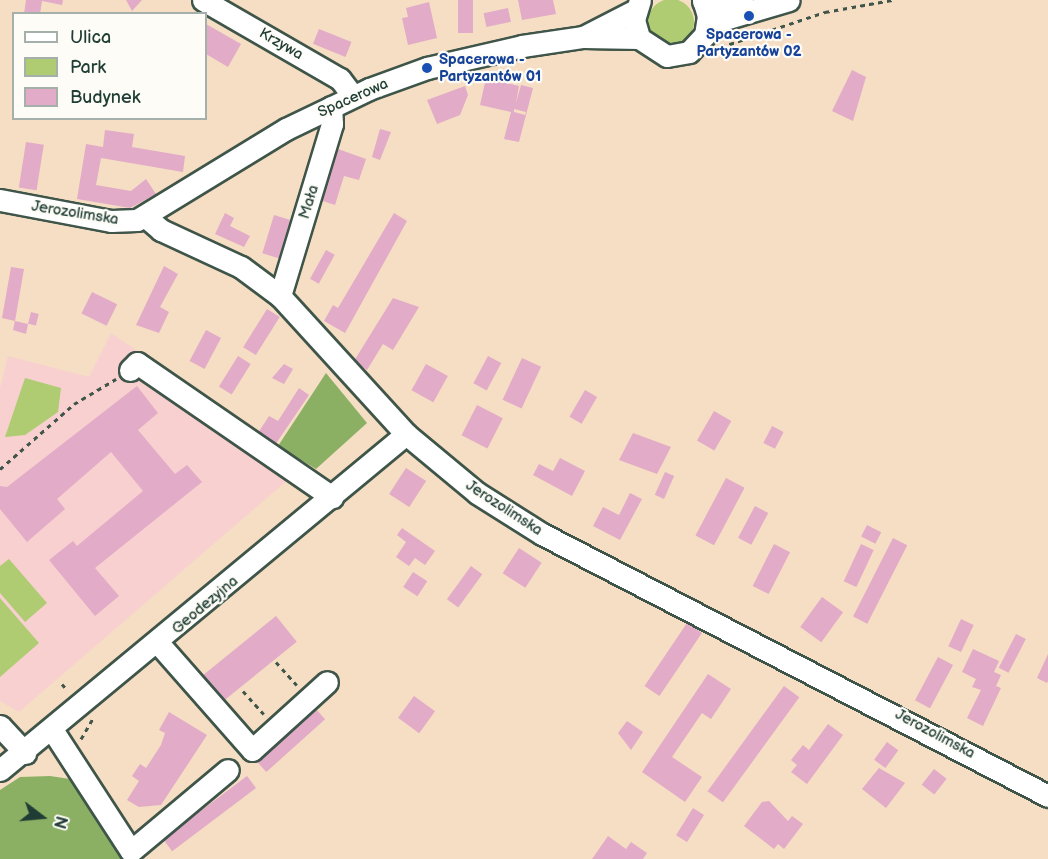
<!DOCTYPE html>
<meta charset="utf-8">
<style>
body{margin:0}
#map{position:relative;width:1048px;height:859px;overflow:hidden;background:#f5dec3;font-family:"Balsamiq Sans",sans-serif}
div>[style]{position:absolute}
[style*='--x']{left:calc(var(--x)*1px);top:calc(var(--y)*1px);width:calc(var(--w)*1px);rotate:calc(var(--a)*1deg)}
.built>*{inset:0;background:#f7d0cf}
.green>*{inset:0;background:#afcc72}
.round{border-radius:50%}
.forest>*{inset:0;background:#8bb064}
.building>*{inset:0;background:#e2abc7;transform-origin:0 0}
.path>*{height:3px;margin-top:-1.5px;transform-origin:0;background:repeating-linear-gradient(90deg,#3f5549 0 4.5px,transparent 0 9px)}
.roads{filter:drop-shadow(2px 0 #3f5549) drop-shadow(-2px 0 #3f5549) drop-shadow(0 2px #3f5549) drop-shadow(0 -2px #3f5549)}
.minor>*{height:21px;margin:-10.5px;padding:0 10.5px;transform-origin:10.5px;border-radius:10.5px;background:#fff}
.dots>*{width:16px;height:16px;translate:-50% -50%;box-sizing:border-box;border:3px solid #fdfcf7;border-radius:50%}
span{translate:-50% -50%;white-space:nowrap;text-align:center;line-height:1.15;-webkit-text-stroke:4.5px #fdfcf7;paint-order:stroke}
.transit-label{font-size:15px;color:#164399;font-weight:700}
.left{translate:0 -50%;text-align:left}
.street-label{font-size:15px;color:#1f3d34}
.legend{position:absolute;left:12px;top:12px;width:195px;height:108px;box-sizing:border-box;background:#fdfcf7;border:2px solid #a4b0a9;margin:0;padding:8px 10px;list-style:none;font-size:18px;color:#1f3d34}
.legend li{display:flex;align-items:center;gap:12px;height:30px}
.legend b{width:30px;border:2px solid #a4b0a9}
.north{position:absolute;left:12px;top:787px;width:60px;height:60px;-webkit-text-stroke:4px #fdfcf7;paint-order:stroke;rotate:106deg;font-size:16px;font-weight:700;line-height:24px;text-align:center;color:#1f3d34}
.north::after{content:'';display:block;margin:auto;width:21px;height:27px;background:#1f3d34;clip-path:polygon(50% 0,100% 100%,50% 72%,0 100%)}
</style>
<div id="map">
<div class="built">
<i style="clip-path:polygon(111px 333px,305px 465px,19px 712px,0 701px,0 388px,8px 356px,89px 377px)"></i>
</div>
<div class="green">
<i class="round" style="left:648px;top:-1px;width:46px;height:46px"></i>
<i style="clip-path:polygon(25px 378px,61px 388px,58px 412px,25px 435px,5px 437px)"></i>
<i style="clip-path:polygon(9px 559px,47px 603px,25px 622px,0 593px,0 566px)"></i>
<i style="clip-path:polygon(0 598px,39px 643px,0 677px)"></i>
</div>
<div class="forest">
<i style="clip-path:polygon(326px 373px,367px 423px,316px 469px,278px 446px)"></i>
<i style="clip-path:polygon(50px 776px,70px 779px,122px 859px,0 859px,0 790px,20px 777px)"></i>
</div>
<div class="building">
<i style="clip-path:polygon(26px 0,63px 0,62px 5px,42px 1px,40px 14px,24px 14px)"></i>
<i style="clip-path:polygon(126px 0,142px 0,132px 11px)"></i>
<i style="left:458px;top:0;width:15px;height:33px"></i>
<i style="clip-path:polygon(518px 0,553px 0,556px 14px,522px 20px)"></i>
<i style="clip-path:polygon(429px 2px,437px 38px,408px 45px,402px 18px,408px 17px,406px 8px)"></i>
<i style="left:508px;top:8px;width:14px;height:25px;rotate:78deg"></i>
<i style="clip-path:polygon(206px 24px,241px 44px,228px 67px,206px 54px)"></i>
<i style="left:319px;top:29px;width:35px;height:16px;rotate:22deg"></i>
<i style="clip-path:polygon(852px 70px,866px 77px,853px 121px,832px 111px)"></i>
<i style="clip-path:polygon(evenodd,486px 78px,519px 86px,516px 103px,521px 85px,533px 88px,519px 142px,504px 139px,511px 112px,480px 105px,486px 78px,514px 109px,526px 112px,525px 115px,514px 112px,514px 109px)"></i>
<i style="clip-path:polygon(465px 86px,468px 95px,460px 115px,437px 124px,427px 100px)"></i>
<i style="clip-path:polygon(380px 129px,391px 132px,380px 160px,372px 157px)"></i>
<i style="clip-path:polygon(105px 130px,134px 134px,132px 147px,185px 156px,183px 172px,101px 158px,96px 185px,131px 191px,146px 179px,156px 194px,130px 208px,77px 199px,86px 144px,103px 147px)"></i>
<i style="left:26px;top:142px;width:18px;height:46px;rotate:9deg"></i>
<i style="clip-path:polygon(338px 149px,366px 159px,359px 180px,344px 176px,335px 205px,320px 200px)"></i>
<i style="clip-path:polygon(225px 213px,234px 218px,230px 226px,250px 236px,244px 247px,215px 234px)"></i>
<i style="clip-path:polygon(394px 213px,407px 221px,345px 333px,324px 321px,333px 305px,338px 308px)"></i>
<i style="left:274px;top:215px;width:17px;height:40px;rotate:17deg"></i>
<i style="left:326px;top:250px;width:10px;height:33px;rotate:29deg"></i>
<i style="clip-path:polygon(164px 266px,178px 274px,160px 307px,169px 312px,159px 333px,136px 325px)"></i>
<i style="clip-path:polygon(11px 267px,24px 269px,15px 321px,28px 324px,26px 334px,13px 330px,15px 321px,2px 318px)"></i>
<i style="left:92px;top:292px;width:28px;height:24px;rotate:26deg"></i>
<i style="clip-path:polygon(393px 298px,419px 307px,393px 350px,383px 344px,367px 370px,354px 361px)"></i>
<i style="left:267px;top:309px;width:15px;height:45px;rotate:32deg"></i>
<i style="left:31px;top:312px;width:8px;height:12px;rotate:14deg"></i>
<i style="left:206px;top:330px;width:17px;height:35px;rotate:28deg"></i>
<i style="left:238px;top:356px;width:15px;height:36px;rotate:32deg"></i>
<i style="left:488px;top:356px;width:15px;height:31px;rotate:28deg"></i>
<i style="left:522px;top:358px;width:21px;height:46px;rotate:25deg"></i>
<i style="clip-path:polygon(284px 364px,293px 369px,284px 384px,272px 378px)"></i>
<i style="left:426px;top:364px;width:25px;height:30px;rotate:29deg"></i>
<i style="clip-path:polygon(137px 386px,158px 413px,138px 430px,175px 474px,187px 465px,202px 482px,95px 568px,119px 596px,95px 616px,49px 560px,73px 541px,77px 546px,143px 491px,111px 452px,57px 499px,65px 509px,27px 542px,0 509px,0 486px,7px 487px)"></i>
<i style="clip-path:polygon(299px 388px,309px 395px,275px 445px,258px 433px,269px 416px,278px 421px)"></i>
<i style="left:585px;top:390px;width:14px;height:31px;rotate:30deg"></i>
<i style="left:477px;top:405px;width:29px;height:34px;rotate:27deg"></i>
<i style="left:714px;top:411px;width:20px;height:34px;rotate:30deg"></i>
<i style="left:772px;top:426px;width:13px;height:19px;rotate:27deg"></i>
<i style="clip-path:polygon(633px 433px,671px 447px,657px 474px,619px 460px)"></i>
<i style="clip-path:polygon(560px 458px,585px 471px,572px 496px,533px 475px,539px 464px,553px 471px)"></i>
<i style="left:406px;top:468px;width:24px;height:31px;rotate:33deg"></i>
<i style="left:665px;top:472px;width:10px;height:25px;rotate:24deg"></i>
<i style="left:726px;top:478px;width:21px;height:65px;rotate:28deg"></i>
<i style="clip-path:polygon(630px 493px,642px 499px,620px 540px,593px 526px,603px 507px,619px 515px)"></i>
<i style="left:755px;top:506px;width:15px;height:36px;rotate:28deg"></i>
<i style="left:867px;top:525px;width:16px;height:13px;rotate:27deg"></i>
<i style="clip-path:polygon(402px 528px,435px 551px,425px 565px,415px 558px,409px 566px,396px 557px,406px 542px,397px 535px)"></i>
<i style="left:893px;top:538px;width:16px;height:88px;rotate:27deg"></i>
<i style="left:774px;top:544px;width:18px;height:47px;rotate:27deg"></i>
<i style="left:861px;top:544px;width:14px;height:41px;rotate:25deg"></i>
<i style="left:519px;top:548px;width:27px;height:30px;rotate:33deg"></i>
<i style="left:471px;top:566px;width:14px;height:41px;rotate:36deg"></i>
<i style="left:413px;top:572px;width:17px;height:18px;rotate:33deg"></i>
<i style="left:822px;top:597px;width:26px;height:37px;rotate:36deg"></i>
<i style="left:276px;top:616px;width:33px;height:98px;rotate:51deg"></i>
<i style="left:961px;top:619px;width:14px;height:30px;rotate:25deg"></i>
<i style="left:687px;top:623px;width:18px;height:76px;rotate:34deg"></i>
<i style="left:1016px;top:634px;width:11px;height:38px;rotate:27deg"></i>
<i style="clip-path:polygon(973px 649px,999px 661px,994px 672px,1001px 675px,996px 686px,1001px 688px,983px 726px,967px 718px,981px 690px,972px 687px,976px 679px,962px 672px)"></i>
<i style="clip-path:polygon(1048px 654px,1048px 681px,1047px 683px,1037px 678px)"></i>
<i style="left:938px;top:657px;width:17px;height:49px;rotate:28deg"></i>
<i style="clip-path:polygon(708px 674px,731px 689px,711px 719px,702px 713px,672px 757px,702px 777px,685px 802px,642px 772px)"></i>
<i style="left:784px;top:686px;width:19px;height:130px;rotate:36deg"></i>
<i style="left:414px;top:696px;width:26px;height:27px;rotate:36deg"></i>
<i style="left:315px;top:708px;width:15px;height:79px;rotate:48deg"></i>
<i style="clip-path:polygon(169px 712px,207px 735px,161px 805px,139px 807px,127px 800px,139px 781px,132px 776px,140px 764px,146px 768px,161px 745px,165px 733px,159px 730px)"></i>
<i style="clip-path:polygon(627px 721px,643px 732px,631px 750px,618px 733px)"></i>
<i style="clip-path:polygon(828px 724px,843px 735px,807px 784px,791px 772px,797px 765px,791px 760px,803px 745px,809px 750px)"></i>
<i style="left:887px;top:742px;width:14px;height:22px;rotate:36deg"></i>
<i style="clip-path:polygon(879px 768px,905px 783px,886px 808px,862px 789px)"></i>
<i style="left:934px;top:769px;width:16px;height:20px;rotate:38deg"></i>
<i style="left:247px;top:776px;width:15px;height:105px;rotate:53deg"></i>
<i style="clip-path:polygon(769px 801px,788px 821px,792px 816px,803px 824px,784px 849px,778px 844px,774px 849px,744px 826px,762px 802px)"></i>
<i style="left:693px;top:808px;width:13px;height:32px;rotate:32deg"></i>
<i style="clip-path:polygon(608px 836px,626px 849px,631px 842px,647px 853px,643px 859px,592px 859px)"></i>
</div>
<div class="path">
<i style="--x:721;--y:47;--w:110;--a:-18.6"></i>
<i style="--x:825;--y:12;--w:68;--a:-10.2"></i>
<i style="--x:0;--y:469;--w:98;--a:-41.3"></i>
<i style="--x:74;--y:404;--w:49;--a:-30.8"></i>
<i style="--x:276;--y:662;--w:31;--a:48"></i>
<i style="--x:62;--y:684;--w:9;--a:49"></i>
<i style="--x:243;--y:691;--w:31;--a:48"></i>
<i style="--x:81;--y:739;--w:24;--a:-60"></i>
</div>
<div class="roads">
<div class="minor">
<i style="--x:203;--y:0;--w:158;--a:30"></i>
<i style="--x:340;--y:79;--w:21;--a:53"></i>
<i style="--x:640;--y:0;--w:21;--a:107"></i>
<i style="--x:634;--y:20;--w:19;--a:74"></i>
<i style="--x:639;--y:38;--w:33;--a:33"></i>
<i style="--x:667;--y:56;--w:22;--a:-10"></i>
<i style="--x:689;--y:52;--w:23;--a:-47"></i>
<i style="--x:705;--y:35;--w:19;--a:-81"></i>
<i style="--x:708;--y:16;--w:17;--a:-107"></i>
<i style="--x:703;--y:1;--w:39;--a:-1"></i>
<i style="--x:708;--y:24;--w:84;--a:-16.5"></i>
<i style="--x:583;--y:37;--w:59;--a:-27"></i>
<i style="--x:0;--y:200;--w:113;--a:10.7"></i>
<i style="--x:111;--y:221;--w:26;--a:-2"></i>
<i style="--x:137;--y:220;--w:175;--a:-31.4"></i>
<i style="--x:286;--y:129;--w:92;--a:-25.7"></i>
<i style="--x:369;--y:89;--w:62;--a:-19.9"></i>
<i style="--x:427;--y:68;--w:98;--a:-13"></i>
<i style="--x:522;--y:46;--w:62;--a:-8.4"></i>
<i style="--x:583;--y:37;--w:56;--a:1"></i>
<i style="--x:146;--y:217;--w:20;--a:41"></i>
<i style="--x:161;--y:230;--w:88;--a:24.8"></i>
<i style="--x:241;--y:267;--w:49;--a:36.6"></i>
<i style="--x:280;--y:296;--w:187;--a:47.6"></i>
<i style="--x:406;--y:434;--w:92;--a:39.7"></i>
<i style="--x:477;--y:493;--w:77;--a:32.2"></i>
<i style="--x:542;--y:534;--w:570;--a:27.37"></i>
<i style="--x:280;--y:296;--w:180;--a:-73.2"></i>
<i style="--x:332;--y:124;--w:17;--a:-93"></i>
<i style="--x:130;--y:370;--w:10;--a:-45"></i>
<i style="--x:137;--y:363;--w:237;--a:34.5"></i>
<i style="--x:159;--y:644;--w:141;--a:48.7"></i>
<i style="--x:252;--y:750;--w:101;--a:-42.2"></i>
<i style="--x:0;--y:726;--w:37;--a:47"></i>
<i style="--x:53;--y:731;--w:143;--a:57"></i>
<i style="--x:131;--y:851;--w:126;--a:-39.9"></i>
<i style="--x:0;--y:770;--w:527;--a:-39.61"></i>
</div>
</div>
<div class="dots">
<i style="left:749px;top:16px;background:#1a4fb4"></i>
<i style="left:427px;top:68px;background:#1a4fb4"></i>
</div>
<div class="transit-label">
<span style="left:749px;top:43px">Spacerowa -<br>Partyzantów 02</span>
<span class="left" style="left:439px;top:68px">Spacerowa -<br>Partyzantów 01</span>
</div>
<div class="street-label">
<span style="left:281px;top:44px;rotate:30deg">Krzywa</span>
<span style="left:353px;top:98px;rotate:-24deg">Spacerowa</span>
<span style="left:309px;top:202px;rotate:-73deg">Mała</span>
<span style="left:75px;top:213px;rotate:9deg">Jerozolimska</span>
<span style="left:504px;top:508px;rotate:33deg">Jerozolimska</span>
<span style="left:205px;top:605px;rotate:-40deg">Geodezyjna</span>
<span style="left:935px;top:734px;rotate:28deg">Jerozolimska</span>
</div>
<ul class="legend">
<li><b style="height:8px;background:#fff"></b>Ulica</li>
<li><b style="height:16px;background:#afcc72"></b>Park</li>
<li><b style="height:16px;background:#e2abc7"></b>Budynek</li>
</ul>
<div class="north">N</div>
</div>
